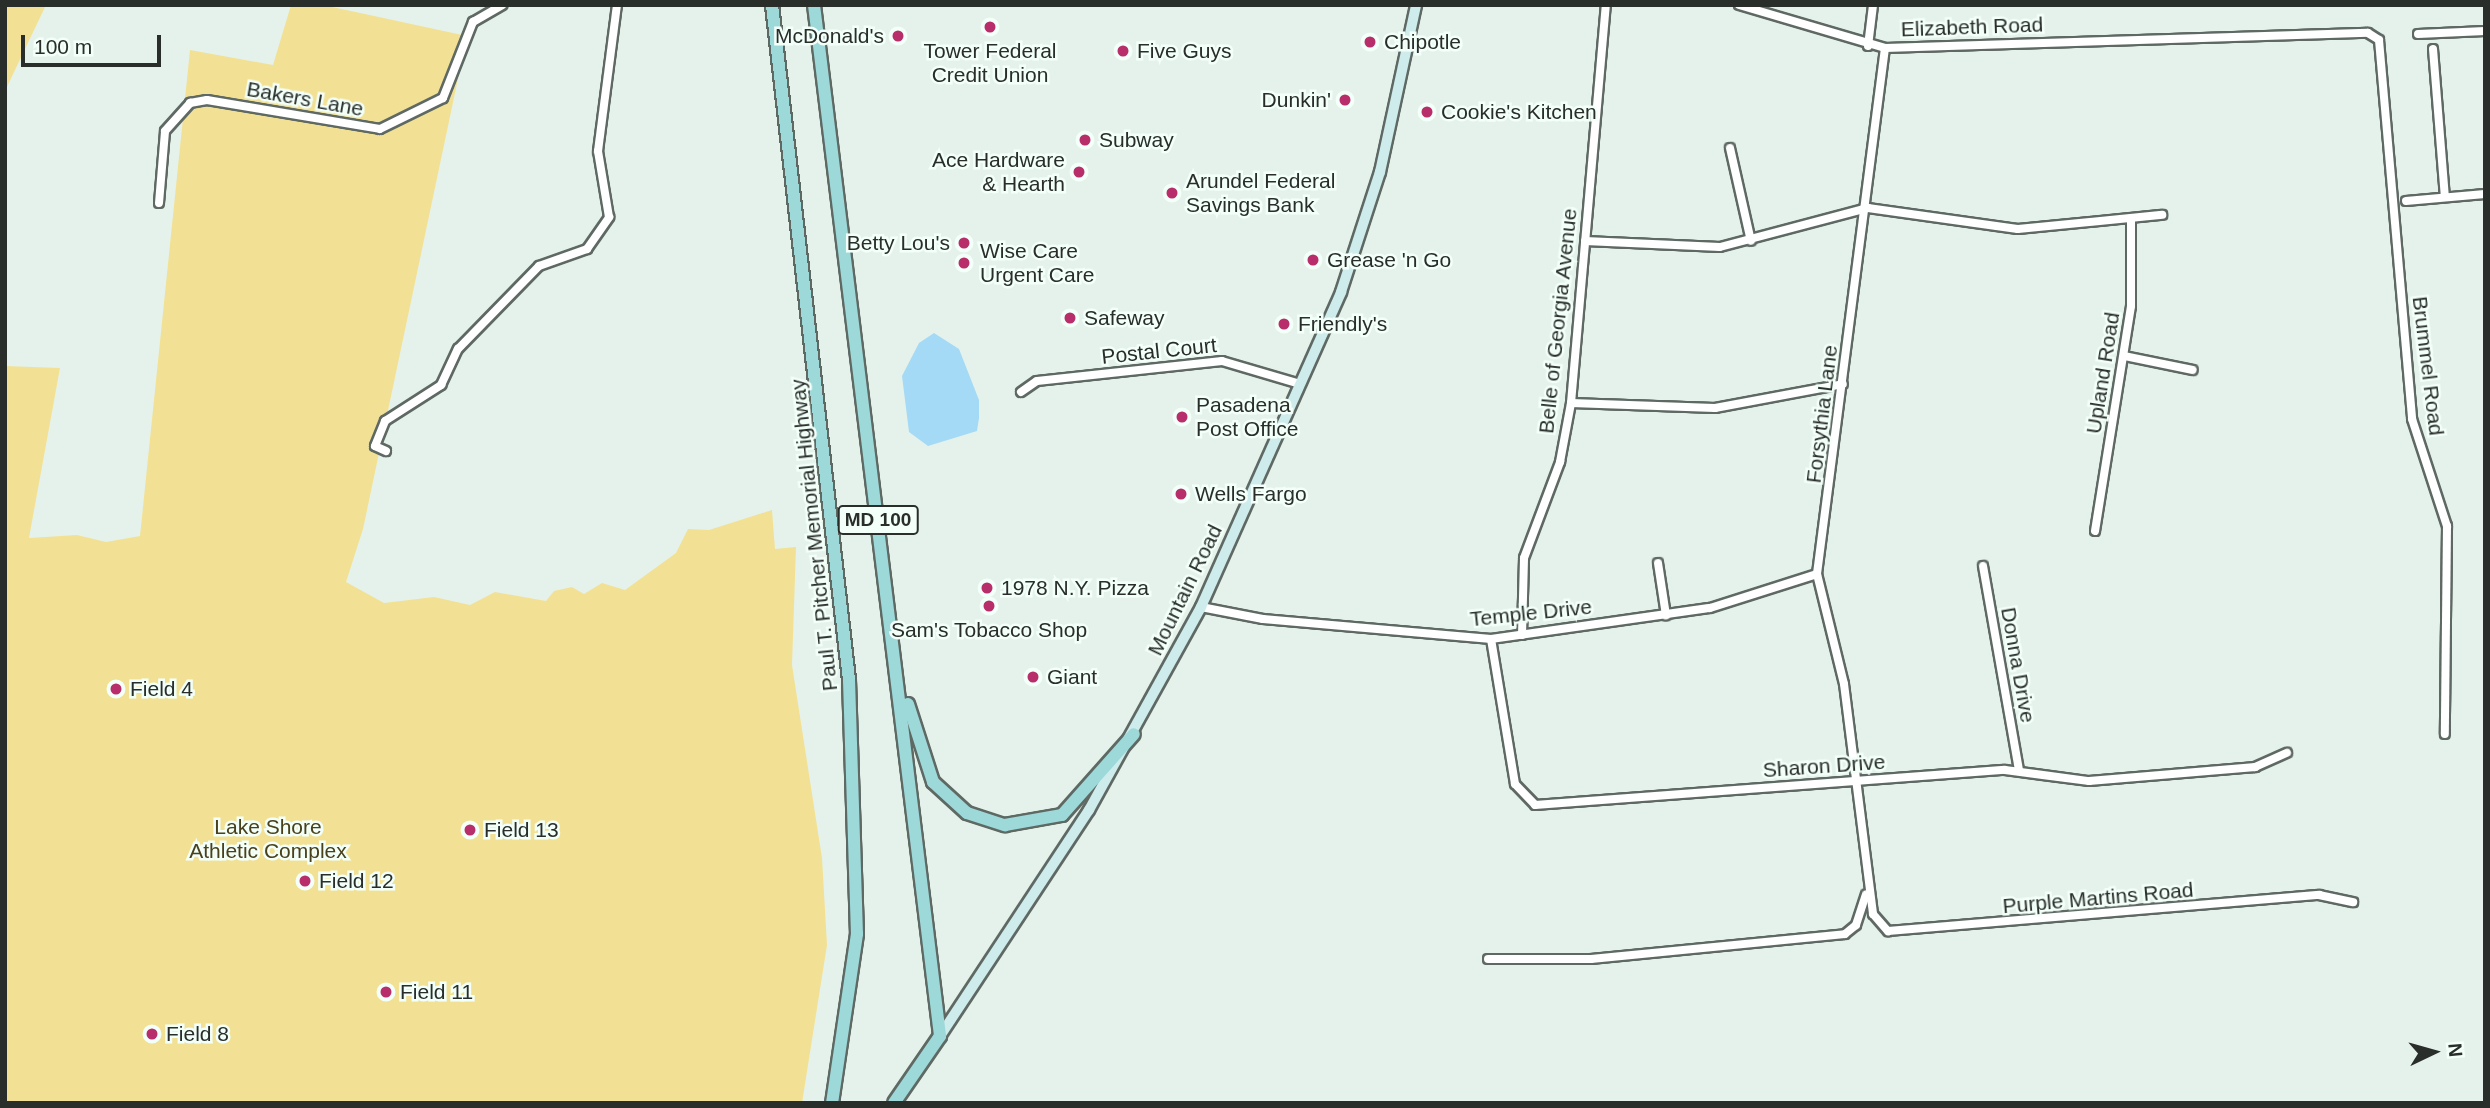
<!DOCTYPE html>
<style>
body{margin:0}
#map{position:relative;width:2490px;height:1108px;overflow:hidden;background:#e5f2eb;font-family:Arial,sans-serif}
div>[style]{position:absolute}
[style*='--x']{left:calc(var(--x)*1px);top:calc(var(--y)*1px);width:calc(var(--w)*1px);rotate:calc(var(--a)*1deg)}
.green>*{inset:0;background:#f2e194}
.water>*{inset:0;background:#a4daf5}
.roads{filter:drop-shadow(2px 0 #5f6964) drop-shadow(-2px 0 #5f6964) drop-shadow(0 2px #5f6964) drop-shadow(0 -2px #5f6964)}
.street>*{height:8px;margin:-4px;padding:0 4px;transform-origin:4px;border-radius:4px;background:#fff}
.secondary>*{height:10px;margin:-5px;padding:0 5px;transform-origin:5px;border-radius:5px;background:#cfeced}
.primary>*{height:12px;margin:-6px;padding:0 6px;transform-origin:6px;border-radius:6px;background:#9ed9da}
.dots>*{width:19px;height:19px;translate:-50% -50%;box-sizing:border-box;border:4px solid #f3fff9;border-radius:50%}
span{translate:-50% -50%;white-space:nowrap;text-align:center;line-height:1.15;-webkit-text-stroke:5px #f3fff9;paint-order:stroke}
.shield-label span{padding:2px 5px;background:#f3fff9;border:2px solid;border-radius:5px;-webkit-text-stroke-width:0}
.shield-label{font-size:19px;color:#292e2b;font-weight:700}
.street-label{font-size:21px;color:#292e2b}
.poi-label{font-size:21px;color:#292e2b}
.right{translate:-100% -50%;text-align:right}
.left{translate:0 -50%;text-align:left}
.park-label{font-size:21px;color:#49411b}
.frame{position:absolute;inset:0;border:7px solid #292e2b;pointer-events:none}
.north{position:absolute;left:2399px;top:1017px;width:70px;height:70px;-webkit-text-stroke:5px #f3fff9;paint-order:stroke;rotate:85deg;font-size:19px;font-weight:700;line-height:28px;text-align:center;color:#292e2b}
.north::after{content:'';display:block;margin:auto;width:24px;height:32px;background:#292e2b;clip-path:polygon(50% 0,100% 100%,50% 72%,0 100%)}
.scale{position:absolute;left:21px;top:35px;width:140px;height:32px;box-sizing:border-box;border:4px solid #292e2b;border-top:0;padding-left:9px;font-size:21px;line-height:24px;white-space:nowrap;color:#292e2b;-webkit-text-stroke:5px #f3fff9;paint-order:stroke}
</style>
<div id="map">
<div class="green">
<i style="clip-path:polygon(5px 5px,46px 5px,5px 91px)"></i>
<i style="clip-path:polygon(291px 5px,323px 5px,467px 36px,363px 529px,346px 582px,384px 603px,434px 597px,470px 605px,495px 592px,546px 601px,554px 591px,572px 587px,584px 594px,602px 583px,625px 590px,676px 553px,688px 529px,709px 530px,772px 510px,775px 549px,796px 547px,792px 665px,822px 858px,827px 945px,802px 1103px,5px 1103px,5px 366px,60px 368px,29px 538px,77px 535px,106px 542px,140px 536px,190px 50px,273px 65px)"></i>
</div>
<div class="water">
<i style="clip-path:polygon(934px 333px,959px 349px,979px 400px,979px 418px,977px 431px,928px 446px,909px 432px,902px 376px,919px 343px)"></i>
</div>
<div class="roads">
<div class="street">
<i style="--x:1739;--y:5;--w:152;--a:16.4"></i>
<i style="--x:1885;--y:48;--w:483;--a:-1.8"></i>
<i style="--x:2368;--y:33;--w:13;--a:32"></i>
<i style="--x:2379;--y:40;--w:380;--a:85"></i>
<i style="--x:2412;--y:419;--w:113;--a:71.9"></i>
<i style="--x:2447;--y:526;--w:208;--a:90.6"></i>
<i style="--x:2418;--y:34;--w:67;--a:-2.6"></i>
<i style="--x:1868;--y:46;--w:41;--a:-83"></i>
<i style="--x:1885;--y:48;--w:530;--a:97.37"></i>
<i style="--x:1817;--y:574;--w:113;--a:76.2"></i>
<i style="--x:1844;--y:684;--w:232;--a:82.8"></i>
<i style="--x:1873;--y:914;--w:23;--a:49"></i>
<i style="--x:1888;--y:931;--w:433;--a:-4.8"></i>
<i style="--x:2319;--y:895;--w:35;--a:12"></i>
<i style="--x:2433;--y:49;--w:148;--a:85.4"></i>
<i style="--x:1730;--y:148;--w:95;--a:77.3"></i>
<i style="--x:2406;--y:201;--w:79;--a:-5.1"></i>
<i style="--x:159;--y:203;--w:72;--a:-85.2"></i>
<i style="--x:165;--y:131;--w:38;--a:-48"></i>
<i style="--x:190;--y:103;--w:17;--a:-10"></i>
<i style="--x:207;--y:100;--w:175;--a:9.5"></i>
<i style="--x:380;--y:129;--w:70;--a:-26.2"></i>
<i style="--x:443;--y:98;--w:82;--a:-68.5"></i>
<i style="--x:473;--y:22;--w:34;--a:-30"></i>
<i style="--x:1585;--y:241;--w:135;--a:2.5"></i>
<i style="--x:1720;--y:247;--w:153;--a:-14.8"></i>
<i style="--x:1868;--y:208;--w:151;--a:8"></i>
<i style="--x:2018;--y:229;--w:145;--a:-5.6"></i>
<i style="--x:2124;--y:356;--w:70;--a:11.5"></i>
<i style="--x:1021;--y:392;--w:19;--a:-35"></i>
<i style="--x:1037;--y:381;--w:186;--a:-6.2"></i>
<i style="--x:1222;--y:361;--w:81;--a:16.4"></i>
<i style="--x:1571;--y:403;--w:144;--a:2"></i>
<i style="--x:1715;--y:408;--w:130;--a:-10.6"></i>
<i style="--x:386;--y:451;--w:12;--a:-156"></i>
<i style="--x:375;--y:446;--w:27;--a:-68"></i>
<i style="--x:385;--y:421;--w:67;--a:-32.7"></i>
<i style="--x:441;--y:385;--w:40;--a:-65"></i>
<i style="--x:458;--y:349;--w:116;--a:-45.7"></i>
<i style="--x:539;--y:266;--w:51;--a:-19.5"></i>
<i style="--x:587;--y:249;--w:39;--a:-55"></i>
<i style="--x:609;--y:217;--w:67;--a:-99.5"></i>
<i style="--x:598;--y:151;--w:147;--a:-82.6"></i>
<i style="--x:2095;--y:531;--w:228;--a:-80.9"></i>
<i style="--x:2131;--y:306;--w:87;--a:-90"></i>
<i style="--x:1658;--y:563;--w:53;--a:81.3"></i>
<i style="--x:1983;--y:566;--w:207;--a:80"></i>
<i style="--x:1201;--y:607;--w:63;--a:11"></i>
<i style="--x:1263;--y:619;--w:229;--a:5"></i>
<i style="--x:1491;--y:639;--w:221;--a:-8.1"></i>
<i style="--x:1710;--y:608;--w:112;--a:-17.6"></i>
<i style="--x:1522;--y:635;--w:77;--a:-88.5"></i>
<i style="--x:1524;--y:558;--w:103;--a:-69.4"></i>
<i style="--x:1560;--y:462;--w:60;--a:-79.4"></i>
<i style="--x:1571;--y:403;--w:400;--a:-85"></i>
<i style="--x:1491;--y:639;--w:147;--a:80.6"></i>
<i style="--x:1515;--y:784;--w:29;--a:46"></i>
<i style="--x:1535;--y:805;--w:471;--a:-4.3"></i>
<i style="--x:2005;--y:770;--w:85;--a:7.5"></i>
<i style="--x:2089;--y:781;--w:167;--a:-4.8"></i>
<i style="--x:2255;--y:767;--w:35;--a:-24"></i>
<i style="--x:1488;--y:959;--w:103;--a:0"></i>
<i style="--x:1591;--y:959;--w:255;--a:-5.6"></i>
<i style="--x:1845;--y:934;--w:14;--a:-39"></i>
<i style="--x:1856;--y:925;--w:32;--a:-72"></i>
</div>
<div class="secondary">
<i style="--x:940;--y:1036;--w:271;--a:-56.6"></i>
<i style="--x:1089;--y:810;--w:232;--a:-61.1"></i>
<i style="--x:1201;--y:607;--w:345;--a:-66"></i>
<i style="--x:1341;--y:292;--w:126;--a:-72"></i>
<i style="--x:1380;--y:172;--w:171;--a:-77.8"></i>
</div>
<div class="primary">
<i style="--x:772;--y:5;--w:679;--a:83.49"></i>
<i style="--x:849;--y:680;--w:254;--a:88.2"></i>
<i style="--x:857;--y:934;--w:171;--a:98.4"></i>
<i style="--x:814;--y:5;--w:1039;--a:83.03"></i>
<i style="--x:940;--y:1036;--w:81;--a:124.5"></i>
<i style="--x:908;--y:704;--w:82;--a:72.2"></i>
<i style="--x:933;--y:782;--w:46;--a:42.4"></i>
<i style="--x:967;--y:813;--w:40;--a:18"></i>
<i style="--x:1005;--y:825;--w:58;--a:-10"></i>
<i style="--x:1062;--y:815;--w:108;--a:-48.4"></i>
</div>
</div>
<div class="dots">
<i style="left:990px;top:27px;background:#b72e6b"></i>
<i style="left:898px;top:36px;background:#b72e6b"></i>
<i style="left:1370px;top:42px;background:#b72e6b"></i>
<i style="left:1123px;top:51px;background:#b72e6b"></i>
<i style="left:1345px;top:100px;background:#b72e6b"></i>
<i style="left:1427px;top:112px;background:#b72e6b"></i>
<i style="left:1085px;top:140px;background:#b72e6b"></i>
<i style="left:1079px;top:172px;background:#b72e6b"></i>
<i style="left:1172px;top:193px;background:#b72e6b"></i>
<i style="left:964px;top:243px;background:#b72e6b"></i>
<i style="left:1313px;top:260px;background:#b72e6b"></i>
<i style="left:964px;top:263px;background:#b72e6b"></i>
<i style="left:1070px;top:318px;background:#b72e6b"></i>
<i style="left:1284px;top:324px;background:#b72e6b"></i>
<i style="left:1182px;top:417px;background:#b72e6b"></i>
<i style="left:1181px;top:494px;background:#b72e6b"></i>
<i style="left:987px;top:588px;background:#b72e6b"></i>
<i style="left:989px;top:606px;background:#b72e6b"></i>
<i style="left:1033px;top:677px;background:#b72e6b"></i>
<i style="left:116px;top:689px;background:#b72e6b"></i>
<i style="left:470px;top:830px;background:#b72e6b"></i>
<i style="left:305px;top:881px;background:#b72e6b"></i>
<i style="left:386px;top:992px;background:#b72e6b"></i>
<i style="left:152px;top:1034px;background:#b72e6b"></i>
</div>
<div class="shield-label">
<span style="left:878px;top:520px">MD 100</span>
</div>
<div class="street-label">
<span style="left:1972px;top:27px;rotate:-2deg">Elizabeth Road</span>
<span style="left:305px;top:99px;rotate:10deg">Bakers Lane</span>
<span style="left:1558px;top:321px;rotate:-84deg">Belle of Georgia Avenue</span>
<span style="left:1159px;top:351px;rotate:-6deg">Postal Court</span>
<span style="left:2428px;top:366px;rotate:83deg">Brummel Road</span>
<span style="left:2103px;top:373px;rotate:-81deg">Upland Road</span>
<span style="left:1822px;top:414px;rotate:-83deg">Forsythia Lane</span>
<span style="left:814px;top:535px;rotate:-96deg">Paul T. Pitcher Memorial Highway</span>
<span style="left:1185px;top:590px;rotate:-64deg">Mountain Road</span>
<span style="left:1531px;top:613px;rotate:-6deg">Temple Drive</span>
<span style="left:2018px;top:665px;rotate:80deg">Donna Drive</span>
<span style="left:1824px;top:766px;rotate:-4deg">Sharon Drive</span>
<span style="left:2098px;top:898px;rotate:-5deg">Purple Martins Road</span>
</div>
<div class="poi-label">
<span class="right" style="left:884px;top:36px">McDonald's</span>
<span class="left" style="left:1384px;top:42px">Chipotle</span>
<span style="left:990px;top:63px">Tower Federal<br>Credit Union</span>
<span class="left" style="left:1137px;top:51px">Five Guys</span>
<span class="right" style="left:1331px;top:100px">Dunkin'</span>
<span class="left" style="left:1441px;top:112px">Cookie's Kitchen</span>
<span class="left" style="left:1099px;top:140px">Subway</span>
<span class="right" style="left:1065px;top:172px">Ace Hardware<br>&amp; Hearth</span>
<span class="left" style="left:1186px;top:193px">Arundel Federal<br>Savings Bank</span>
<span class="right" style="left:950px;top:243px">Betty Lou's</span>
<span class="left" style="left:980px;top:263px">Wise Care<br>Urgent Care</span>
<span class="left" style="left:1327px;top:260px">Grease 'n Go</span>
<span class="left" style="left:1084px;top:318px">Safeway</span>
<span class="left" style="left:1298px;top:324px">Friendly's</span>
<span class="left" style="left:1196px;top:417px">Pasadena<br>Post Office</span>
<span class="left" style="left:1195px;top:494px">Wells Fargo</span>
<span class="left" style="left:1001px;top:588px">1978 N.Y. Pizza</span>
<span style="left:989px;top:630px">Sam's Tobacco Shop</span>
<span class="left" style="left:1047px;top:677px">Giant</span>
<span class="left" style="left:130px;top:689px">Field 4</span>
<span class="left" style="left:484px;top:830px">Field 13</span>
<span class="left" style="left:319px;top:881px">Field 12</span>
<span class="left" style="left:400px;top:992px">Field 11</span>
<span class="left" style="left:166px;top:1034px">Field 8</span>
</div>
<div class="park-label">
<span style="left:268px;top:839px">Lake Shore<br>Athletic Complex</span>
</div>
<div class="frame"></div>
<div class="north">N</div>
<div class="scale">100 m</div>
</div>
